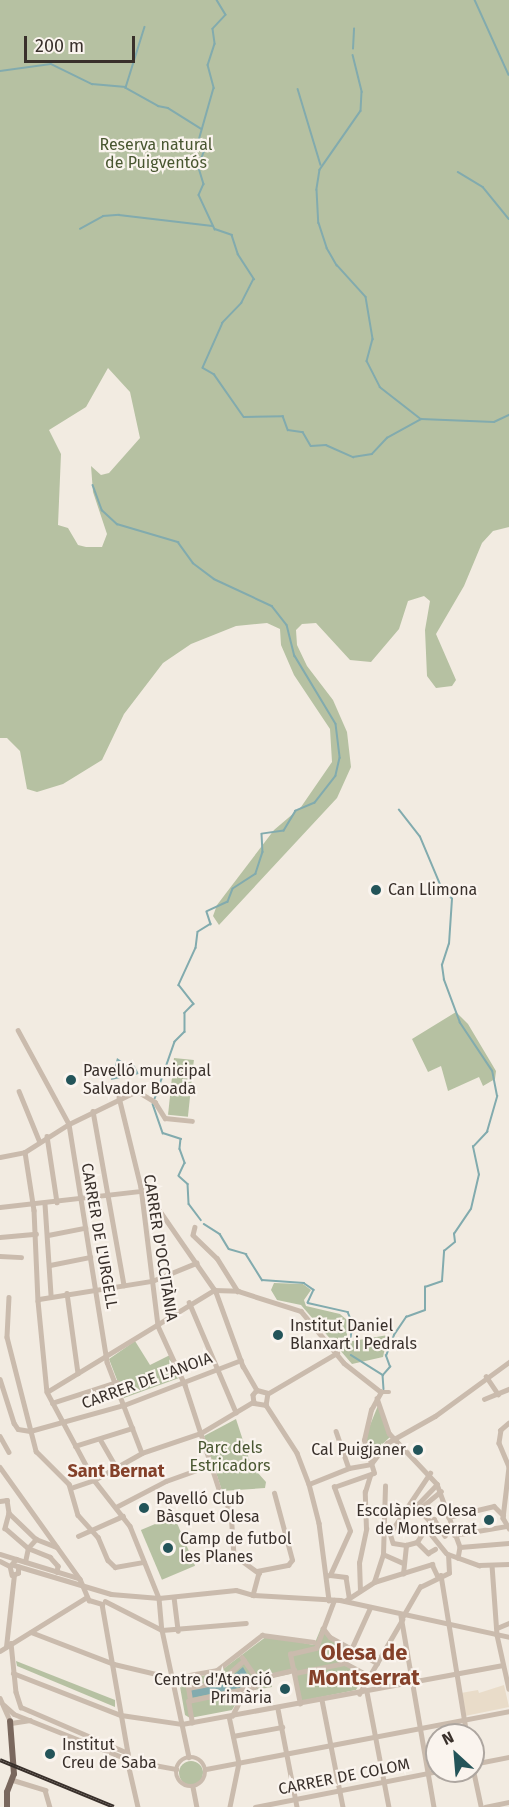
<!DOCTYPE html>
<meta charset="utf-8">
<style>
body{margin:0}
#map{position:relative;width:509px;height:1807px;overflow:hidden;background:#f2ebe1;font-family:"Fira Sans",sans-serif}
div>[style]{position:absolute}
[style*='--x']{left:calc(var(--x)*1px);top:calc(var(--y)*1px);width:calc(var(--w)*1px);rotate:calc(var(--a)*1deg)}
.green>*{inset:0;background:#b6c1a2;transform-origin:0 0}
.round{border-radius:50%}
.plaza>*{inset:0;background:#e9dcc9}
.water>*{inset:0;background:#82abae}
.stream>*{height:1.5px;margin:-0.75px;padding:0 0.75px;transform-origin:0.75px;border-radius:0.75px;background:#82abae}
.minor>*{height:4.5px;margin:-2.25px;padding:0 2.25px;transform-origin:2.25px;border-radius:2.25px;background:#cabbad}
.minor>.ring{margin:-2.25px;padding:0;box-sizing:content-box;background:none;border:4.5px solid #cabbad;border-radius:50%}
.major>*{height:6px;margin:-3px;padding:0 3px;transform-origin:3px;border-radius:3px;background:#7a685e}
.rail>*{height:4px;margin-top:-2px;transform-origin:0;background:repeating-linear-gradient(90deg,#faf4ee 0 4.5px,#39302b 0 9px);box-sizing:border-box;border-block:2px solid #39302b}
.dots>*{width:16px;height:16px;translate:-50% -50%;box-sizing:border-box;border:3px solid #faf4ee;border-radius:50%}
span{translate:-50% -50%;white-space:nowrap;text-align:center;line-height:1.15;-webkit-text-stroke:4.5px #faf4ee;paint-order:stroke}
.park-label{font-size:16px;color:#485630}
.poi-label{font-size:16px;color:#39302b}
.left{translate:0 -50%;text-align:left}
.right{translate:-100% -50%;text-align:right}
.street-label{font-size:16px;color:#39302b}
.neighbourhood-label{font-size:18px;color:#844029;font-weight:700}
.district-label{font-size:22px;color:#844029;font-weight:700}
.north{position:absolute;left:425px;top:1723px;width:60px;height:60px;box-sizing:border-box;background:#faf4ee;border:2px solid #ada6a0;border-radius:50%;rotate:334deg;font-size:16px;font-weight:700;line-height:24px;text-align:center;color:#39302b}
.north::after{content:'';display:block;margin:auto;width:21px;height:27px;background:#235459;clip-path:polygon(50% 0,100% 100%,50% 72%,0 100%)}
.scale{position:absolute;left:24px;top:36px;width:111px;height:27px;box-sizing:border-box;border:3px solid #39302b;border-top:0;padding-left:8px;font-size:18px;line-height:21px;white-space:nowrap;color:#39302b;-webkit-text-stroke:4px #faf4ee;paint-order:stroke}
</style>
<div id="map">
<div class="green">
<i style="clip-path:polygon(evenodd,0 0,509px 0,509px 527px,493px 531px,482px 543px,464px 586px,436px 634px,456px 680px,452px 686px,436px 688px,427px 676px,425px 630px,430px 601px,424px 596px,408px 601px,399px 629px,371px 662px,350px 660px,316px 623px,302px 624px,296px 630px,297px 645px,307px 666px,333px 700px,347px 732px,351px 767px,337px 798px,219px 925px,213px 916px,217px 905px,274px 830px,301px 807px,332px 762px,330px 729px,294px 675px,281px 645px,280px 629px,267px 623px,236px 626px,191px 644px,163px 663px,124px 714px,102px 760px,63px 784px,37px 792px,27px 789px,20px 751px,7px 738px,0 738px,0 0,108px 368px,130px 392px,140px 438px,109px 473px,101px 475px,91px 466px,93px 492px,107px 534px,102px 547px,86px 547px,78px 545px,68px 528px,58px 525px,61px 454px,49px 430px,86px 407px,108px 368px)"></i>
<i style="clip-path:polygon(456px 1012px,468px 1024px,496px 1071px,495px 1079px,483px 1086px,479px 1077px,448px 1091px,441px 1066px,428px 1072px,412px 1039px)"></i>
<i style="left:174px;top:1058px;width:20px;height:57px;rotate:6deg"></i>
<i style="clip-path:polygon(274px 1283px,303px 1284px,311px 1290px,304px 1300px,306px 1306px,340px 1314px,347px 1320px,347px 1342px,388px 1335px,383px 1357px,352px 1364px,301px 1305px,277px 1300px,271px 1290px)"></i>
<i style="clip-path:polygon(135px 1341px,150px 1365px,170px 1355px,179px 1378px,124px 1398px,109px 1359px)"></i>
<i style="clip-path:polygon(379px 1403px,390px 1437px,371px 1455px,364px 1440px)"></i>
<i style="clip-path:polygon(236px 1419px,251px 1465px,266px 1482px,265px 1488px,222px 1491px,204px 1436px)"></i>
<i style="left:174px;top:1516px;width:54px;height:36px;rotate:67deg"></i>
<i style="clip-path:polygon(321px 1628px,349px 1649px,343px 1662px,365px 1674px,356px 1690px,301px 1701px,292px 1664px,290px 1674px,271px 1678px,272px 1687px,243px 1692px,232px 1710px,190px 1718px,185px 1715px,179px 1681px,219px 1672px,267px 1636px,314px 1645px)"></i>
<i style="clip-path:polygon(16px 1661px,115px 1700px,115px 1707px,17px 1666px)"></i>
<i class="round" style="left:179px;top:1761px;width:24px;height:24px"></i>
</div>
<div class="plaza">
<i style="clip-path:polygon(504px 1685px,509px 1707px,465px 1716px,461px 1693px,478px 1690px,479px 1693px)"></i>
</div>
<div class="water">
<i style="clip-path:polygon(117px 1058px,126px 1064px,132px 1061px,139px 1074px,111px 1080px)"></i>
<i style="clip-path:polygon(243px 1667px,253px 1685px,191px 1698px,190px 1689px,225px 1682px)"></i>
</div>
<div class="stream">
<i style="--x:217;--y:0;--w:17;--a:59"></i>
<i style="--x:226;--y:15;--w:19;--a:133"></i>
<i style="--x:213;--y:29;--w:15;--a:82"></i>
<i style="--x:215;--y:44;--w:22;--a:108"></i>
<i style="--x:208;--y:65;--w:24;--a:75"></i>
<i style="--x:214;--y:88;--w:55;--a:105.8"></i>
<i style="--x:199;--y:141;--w:12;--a:66"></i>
<i style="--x:204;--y:152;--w:17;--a:107"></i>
<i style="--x:199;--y:168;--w:17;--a:73"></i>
<i style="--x:204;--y:184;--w:12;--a:114"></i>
<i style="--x:199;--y:195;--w:38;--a:65"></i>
<i style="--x:215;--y:229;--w:18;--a:19"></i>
<i style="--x:232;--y:235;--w:20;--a:72"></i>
<i style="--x:238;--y:254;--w:30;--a:57"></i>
<i style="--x:254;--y:279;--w:27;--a:117"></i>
<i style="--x:242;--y:303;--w:28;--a:134"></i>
<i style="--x:223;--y:323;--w:49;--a:114"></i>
<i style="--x:203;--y:368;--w:13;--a:29"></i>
<i style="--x:214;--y:374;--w:52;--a:55.1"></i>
<i style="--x:244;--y:417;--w:39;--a:-1"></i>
<i style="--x:283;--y:416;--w:15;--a:70"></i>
<i style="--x:288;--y:430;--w:15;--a:8"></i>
<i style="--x:303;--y:432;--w:16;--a:60"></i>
<i style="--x:311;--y:446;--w:15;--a:-4"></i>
<i style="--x:326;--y:445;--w:30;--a:24"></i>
<i style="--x:353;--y:457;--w:19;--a:-9"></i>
<i style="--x:372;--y:454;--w:22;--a:-47"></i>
<i style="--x:387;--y:438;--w:39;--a:-29"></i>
<i style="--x:421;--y:419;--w:73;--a:2.4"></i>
<i style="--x:494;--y:422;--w:17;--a:-25"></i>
<i style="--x:475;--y:0;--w:82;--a:65.6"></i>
<i style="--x:145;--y:27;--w:64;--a:107.3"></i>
<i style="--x:126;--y:88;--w:37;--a:29"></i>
<i style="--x:158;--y:106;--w:10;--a:11"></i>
<i style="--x:168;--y:108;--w:39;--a:32"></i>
<i style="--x:353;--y:49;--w:20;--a:-87"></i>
<i style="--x:353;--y:55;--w:38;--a:76"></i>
<i style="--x:362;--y:92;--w:19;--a:93"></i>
<i style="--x:361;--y:111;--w:72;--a:124.8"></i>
<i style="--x:320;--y:170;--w:20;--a:99"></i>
<i style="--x:317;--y:190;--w:33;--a:87"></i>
<i style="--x:319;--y:223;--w:26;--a:72"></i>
<i style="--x:327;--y:248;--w:20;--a:60"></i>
<i style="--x:337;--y:265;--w:43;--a:47.8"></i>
<i style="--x:366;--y:297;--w:43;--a:80.5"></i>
<i style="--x:373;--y:339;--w:23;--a:105"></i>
<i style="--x:367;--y:361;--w:29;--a:63"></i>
<i style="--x:380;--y:387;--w:52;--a:38"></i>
<i style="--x:0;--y:71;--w:51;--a:-7.8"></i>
<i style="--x:51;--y:64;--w:46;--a:26"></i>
<i style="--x:92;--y:84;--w:34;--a:5"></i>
<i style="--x:298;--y:89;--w:79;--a:73.2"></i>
<i style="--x:458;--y:172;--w:29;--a:31"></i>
<i style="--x:483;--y:187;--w:41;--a:50.9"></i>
<i style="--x:80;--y:229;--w:26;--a:-29"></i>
<i style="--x:103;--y:216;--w:16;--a:-4"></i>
<i style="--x:119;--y:215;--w:94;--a:6.7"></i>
<i style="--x:93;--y:485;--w:27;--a:70"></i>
<i style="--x:102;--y:510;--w:21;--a:43"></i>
<i style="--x:117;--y:524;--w:64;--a:16.4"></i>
<i style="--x:178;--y:542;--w:26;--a:54"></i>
<i style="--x:193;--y:563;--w:26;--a:37"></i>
<i style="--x:214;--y:579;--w:64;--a:25"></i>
<i style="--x:272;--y:606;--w:24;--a:52"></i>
<i style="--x:287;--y:625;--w:32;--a:76"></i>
<i style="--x:295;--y:656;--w:79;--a:58.9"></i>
<i style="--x:336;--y:724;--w:34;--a:83"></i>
<i style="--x:340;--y:758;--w:18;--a:103"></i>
<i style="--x:336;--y:776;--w:34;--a:128"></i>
<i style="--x:315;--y:803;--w:21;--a:157"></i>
<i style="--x:296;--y:811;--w:23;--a:121"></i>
<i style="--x:284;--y:831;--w:22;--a:172"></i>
<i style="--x:262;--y:834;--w:18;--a:87"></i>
<i style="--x:263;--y:852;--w:23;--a:108"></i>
<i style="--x:256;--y:874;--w:27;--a:147"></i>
<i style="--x:233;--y:889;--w:14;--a:111"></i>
<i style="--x:228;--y:902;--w:23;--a:155"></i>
<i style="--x:207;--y:912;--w:13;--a:72"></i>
<i style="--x:211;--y:924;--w:15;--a:148"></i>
<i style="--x:198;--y:932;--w:16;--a:97"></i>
<i style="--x:196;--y:948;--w:41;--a:114.7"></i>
<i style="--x:179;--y:985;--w:24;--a:52"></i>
<i style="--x:194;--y:1004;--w:13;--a:135"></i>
<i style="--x:185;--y:1013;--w:19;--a:90"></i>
<i style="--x:185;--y:1032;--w:14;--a:135"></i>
<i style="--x:175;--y:1042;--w:60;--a:109.3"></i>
<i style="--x:153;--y:1104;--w:31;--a:71"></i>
<i style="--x:163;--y:1133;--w:19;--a:18"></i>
<i style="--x:181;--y:1139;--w:10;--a:96"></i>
<i style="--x:180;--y:1149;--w:15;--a:70"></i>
<i style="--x:185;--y:1163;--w:14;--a:115"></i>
<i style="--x:179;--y:1176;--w:12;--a:42"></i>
<i style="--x:188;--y:1184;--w:20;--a:87"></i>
<i style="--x:189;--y:1204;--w:20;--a:53"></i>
<i style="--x:204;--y:1224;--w:19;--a:32"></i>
<i style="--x:220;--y:1234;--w:17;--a:59"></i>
<i style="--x:229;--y:1249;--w:18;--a:16"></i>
<i style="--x:246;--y:1254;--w:31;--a:58"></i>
<i style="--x:262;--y:1280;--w:42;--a:4.1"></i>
<i style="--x:304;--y:1283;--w:12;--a:35"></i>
<i style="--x:314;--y:1290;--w:14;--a:115"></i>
<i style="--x:308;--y:1303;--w:41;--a:12.7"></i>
<i style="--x:348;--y:1312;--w:13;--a:67"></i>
<i style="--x:353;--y:1324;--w:15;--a:98"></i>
<i style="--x:351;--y:1355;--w:38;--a:32"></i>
<i style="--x:383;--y:1375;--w:14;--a:86"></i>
<i style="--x:383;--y:1375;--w:11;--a:-49"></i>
<i style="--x:390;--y:1367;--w:12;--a:-110"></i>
<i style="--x:386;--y:1356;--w:22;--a:-69"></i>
<i style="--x:394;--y:1335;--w:22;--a:-56"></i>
<i style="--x:406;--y:1317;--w:20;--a:-20"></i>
<i style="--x:425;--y:1310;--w:23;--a:-90"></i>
<i style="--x:425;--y:1287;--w:18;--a:-19"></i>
<i style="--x:442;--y:1281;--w:30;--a:-86"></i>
<i style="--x:444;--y:1251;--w:14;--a:-39"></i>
<i style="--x:455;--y:1242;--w:8;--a:-97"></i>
<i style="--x:454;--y:1234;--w:30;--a:-56"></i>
<i style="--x:471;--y:1209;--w:35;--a:-77"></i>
<i style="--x:479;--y:1175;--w:29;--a:-102"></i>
<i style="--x:473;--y:1147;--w:21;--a:-47"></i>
<i style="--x:487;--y:1132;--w:37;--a:-74"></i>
<i style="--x:497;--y:1096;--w:25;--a:-101"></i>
<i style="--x:492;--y:1071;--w:58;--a:-123.7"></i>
<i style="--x:460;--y:1023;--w:46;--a:-110.4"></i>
<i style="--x:444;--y:980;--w:15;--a:-98"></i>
<i style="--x:442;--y:965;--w:22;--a:-72"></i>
<i style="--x:449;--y:944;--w:45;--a:-86.2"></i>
<i style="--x:452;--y:899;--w:16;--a:-133"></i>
<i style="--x:441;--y:887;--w:54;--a:-112.8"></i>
<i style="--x:420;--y:837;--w:34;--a:-128"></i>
</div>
<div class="minor">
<i style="--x:18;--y:1030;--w:107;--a:61.5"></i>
<i style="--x:69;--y:1124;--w:241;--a:80.9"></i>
<i style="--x:107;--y:1362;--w:97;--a:69"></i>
<i style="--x:19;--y:1091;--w:53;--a:67.8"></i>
<i style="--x:119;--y:1097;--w:93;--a:76.3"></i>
<i style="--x:141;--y:1187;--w:140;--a:83"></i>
<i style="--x:158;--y:1326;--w:65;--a:65.4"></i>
<i style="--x:185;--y:1385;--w:113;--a:71.9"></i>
<i style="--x:220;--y:1492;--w:23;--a:61"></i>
<i style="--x:231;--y:1512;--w:43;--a:86"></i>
<i style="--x:234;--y:1555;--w:31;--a:36"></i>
<i style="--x:259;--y:1573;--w:23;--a:105"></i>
<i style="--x:93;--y:1111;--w:177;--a:79.9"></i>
<i style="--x:47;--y:1136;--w:67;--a:81.4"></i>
<i style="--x:25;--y:1152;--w:59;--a:81.2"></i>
<i style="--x:34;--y:1210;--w:91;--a:87.5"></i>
<i style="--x:38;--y:1301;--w:91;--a:84.4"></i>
<i style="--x:47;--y:1392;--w:100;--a:61.9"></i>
<i style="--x:94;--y:1480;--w:58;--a:52"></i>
<i style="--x:130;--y:1526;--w:78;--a:68.1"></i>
<i style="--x:159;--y:1598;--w:32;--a:85"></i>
<i style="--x:162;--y:1630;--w:130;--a:78"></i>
<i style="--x:0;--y:1157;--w:25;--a:-11"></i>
<i style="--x:25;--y:1152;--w:52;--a:-32.5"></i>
<i style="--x:69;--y:1124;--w:76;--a:-25.9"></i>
<i style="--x:137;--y:1091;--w:21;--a:31"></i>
<i style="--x:155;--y:1102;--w:19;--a:58"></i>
<i style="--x:165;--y:1118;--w:27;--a:6"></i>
<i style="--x:141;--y:1191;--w:12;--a:35"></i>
<i style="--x:151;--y:1198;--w:114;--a:55.3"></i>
<i style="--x:216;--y:1292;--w:79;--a:70"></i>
<i style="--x:243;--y:1366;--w:28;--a:60"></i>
<i style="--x:45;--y:1204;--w:91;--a:86.2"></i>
<i style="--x:0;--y:1207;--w:142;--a:-6.5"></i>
<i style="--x:195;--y:1227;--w:8;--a:104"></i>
<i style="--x:193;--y:1235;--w:33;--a:44"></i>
<i style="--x:217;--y:1258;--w:39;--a:58"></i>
<i style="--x:48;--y:1235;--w:38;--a:-11"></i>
<i style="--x:0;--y:1237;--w:36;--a:-5"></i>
<i style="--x:0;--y:1256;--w:21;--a:3"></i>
<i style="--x:50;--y:1265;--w:41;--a:-11.3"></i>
<i style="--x:67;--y:1293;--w:81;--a:82.2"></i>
<i style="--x:9;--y:1297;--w:40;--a:92.9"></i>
<i style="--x:7;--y:1337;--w:118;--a:75.7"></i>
<i style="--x:36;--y:1451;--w:47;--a:45"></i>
<i style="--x:69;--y:1484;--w:32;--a:74"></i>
<i style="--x:78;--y:1515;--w:30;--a:48"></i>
<i style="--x:98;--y:1537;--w:25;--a:67"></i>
<i style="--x:108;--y:1560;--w:10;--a:45"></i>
<i style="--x:115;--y:1567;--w:29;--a:-10"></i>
<i style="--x:39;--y:1299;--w:114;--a:-9.1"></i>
<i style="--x:152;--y:1281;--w:48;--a:-22.2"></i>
<i style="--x:189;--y:1302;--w:120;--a:66.9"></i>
<i style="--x:486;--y:1376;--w:22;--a:56"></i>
<i style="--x:0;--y:1379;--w:46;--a:72.3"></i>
<i style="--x:14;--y:1423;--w:7;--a:56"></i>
<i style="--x:18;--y:1429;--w:12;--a:9"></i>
<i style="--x:30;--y:1431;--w:98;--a:-15.5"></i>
<i style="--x:124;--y:1405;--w:125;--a:-21"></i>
<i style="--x:257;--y:1390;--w:6;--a:129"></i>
<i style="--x:253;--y:1395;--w:8;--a:83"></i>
<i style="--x:254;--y:1403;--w:12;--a:9"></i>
<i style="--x:257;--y:1390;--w:11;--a:15"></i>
<i style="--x:268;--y:1393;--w:12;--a:99"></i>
<i style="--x:47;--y:1392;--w:196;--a:-31.4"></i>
<i style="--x:214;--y:1290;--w:24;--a:2"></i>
<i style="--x:238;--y:1291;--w:66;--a:17.6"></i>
<i style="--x:301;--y:1311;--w:67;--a:50.4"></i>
<i style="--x:344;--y:1363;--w:47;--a:38.1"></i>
<i style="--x:381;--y:1392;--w:8;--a:0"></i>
<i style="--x:269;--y:1393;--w:79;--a:-30.5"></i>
<i style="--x:377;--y:1398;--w:37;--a:71"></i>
<i style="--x:389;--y:1433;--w:70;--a:46.7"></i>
<i style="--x:437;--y:1484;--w:67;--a:69.9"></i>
<i style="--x:460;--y:1547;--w:11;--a:100"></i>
<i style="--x:484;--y:1399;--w:27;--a:-22"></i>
<i style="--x:52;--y:1403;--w:68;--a:-17.9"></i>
<i style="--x:266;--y:1405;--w:57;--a:57.1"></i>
<i style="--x:297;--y:1453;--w:33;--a:69"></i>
<i style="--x:309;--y:1484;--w:40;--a:75.6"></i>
<i style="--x:319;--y:1523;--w:78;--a:82.6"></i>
<i style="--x:509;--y:1423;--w:11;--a:139"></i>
<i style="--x:501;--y:1430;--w:13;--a:99"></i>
<i style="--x:499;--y:1443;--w:26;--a:67"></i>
<i style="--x:509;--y:1467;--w:51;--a:96.7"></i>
<i style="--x:503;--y:1518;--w:12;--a:59"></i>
<i style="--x:336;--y:1431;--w:39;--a:71"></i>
<i style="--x:0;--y:1436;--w:18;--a:61"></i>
<i style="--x:100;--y:1439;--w:32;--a:60"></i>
<i style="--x:75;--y:1446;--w:60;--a:-17.5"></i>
<i style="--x:0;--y:1467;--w:138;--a:54.5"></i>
<i style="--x:80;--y:1579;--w:23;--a:67"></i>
<i style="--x:89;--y:1600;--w:14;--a:17"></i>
<i style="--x:309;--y:1484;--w:43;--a:-21.8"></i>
<i style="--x:349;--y:1468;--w:22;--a:-10"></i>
<i style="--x:371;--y:1464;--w:26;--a:-53"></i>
<i style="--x:387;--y:1443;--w:55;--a:-29.4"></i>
<i style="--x:435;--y:1416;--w:92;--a:-36.1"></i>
<i style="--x:71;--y:1488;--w:24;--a:-19"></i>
<i style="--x:94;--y:1480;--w:55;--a:-29.4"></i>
<i style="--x:142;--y:1453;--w:62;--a:-18.7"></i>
<i style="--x:201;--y:1433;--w:61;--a:-30.8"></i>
<i style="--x:0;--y:1501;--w:7;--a:-8"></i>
<i style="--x:7;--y:1500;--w:13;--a:81"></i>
<i style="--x:9;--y:1513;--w:37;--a:44"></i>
<i style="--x:36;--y:1539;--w:22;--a:21"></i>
<i style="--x:413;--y:1503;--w:26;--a:47"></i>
<i style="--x:431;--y:1522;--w:4;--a:-45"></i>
<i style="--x:434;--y:1519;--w:20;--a:57"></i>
<i style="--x:416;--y:1506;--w:30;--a:-46"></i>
<i style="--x:116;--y:1507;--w:56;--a:-27.5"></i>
<i style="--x:166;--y:1481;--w:48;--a:-19.6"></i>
<i style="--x:419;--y:1509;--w:28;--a:-39"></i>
<i style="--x:9;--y:1513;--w:16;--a:105"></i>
<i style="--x:5;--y:1528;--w:30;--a:41"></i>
<i style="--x:28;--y:1548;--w:24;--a:22"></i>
<i style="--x:50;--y:1557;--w:12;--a:48"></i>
<i style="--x:58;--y:1566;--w:6;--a:99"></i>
<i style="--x:448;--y:1517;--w:47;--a:-13.4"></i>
<i style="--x:494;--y:1506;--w:13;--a:45"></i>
<i style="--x:426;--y:1528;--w:32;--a:51"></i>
<i style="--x:390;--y:1533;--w:72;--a:-56.3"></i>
<i style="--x:390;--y:1533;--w:10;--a:73"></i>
<i style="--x:393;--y:1543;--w:13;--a:9"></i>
<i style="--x:406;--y:1545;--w:11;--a:-15"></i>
<i style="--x:454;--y:1535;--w:54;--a:-9.6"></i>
<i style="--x:78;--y:1536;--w:49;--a:-24"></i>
<i style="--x:417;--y:1542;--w:19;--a:-58"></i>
<i style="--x:417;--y:1542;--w:16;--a:45"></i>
<i style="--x:428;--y:1553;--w:8;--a:-30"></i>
<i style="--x:460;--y:1547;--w:49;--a:-4.7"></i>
<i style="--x:0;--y:1554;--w:17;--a:17"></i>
<i style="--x:383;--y:1554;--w:22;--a:24"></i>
<i style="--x:448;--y:1554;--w:33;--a:20"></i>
<i style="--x:479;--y:1565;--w:30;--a:-2"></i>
<i style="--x:0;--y:1561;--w:11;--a:27"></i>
<i style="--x:25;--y:1562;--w:14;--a:-78"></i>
<i style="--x:28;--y:1548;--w:12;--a:-48"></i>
<i style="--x:14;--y:1565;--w:101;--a:16.6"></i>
<i style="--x:111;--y:1594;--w:48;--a:4.8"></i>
<i style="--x:159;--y:1598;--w:77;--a:-5.9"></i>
<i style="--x:236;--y:1590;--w:18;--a:16"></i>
<i style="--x:253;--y:1595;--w:87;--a:3.3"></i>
<i style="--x:340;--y:1600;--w:173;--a:12.3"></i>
<i style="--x:492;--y:1565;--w:70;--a:85.9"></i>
<i style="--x:497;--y:1635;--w:55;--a:77.5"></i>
<i style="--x:10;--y:1566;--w:9;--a:-49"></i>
<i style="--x:16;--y:1559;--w:65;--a:17"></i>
<i style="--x:10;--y:1566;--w:9;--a:77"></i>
<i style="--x:12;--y:1575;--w:6;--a:-18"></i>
<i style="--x:18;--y:1573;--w:6;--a:-90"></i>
<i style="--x:257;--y:1571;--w:32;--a:-11"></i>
<i style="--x:288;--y:1565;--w:6;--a:-51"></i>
<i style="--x:292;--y:1560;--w:69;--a:-105"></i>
<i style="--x:403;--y:1574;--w:29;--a:-84"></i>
<i style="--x:330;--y:1575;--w:16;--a:7"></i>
<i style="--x:346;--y:1577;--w:20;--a:81"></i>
<i style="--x:441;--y:1575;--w:162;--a:80.8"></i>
<i style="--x:326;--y:1576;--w:4;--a:-14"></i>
<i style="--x:330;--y:1575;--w:48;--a:-65.6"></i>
<i style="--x:350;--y:1531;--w:47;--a:-110"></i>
<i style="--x:334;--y:1487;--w:42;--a:-19.3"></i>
<i style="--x:374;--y:1473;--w:34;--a:-107"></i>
<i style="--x:364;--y:1440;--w:31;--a:-77"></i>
<i style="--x:371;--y:1410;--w:21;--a:-61"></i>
<i style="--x:374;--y:1582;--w:29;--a:-72"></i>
<i style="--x:383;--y:1554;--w:68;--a:-88.3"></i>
<i style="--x:360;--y:1591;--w:28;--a:-92"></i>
<i style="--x:359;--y:1563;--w:35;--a:-78"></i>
<i style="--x:366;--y:1529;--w:37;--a:-92"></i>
<i style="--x:365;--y:1492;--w:17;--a:-73"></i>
<i style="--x:174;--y:1597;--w:34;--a:83"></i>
<i style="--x:105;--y:1601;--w:64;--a:27"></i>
<i style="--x:162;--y:1630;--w:84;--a:-4.8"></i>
<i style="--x:345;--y:1601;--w:35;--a:-33"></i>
<i style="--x:374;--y:1582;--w:61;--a:-17.2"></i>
<i style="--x:432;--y:1564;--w:14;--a:65"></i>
<i style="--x:102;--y:1604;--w:156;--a:80.1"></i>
<i style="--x:401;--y:1616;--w:194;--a:80.2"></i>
<i style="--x:403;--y:1616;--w:34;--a:-60"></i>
<i style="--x:420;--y:1587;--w:32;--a:-26"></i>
<i style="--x:449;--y:1573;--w:18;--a:-93"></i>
<i style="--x:323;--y:1628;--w:11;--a:52"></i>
<i style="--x:330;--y:1637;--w:54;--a:29"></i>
<i style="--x:497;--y:1628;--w:13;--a:-23"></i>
<i style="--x:31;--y:1632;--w:89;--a:21.1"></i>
<i style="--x:114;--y:1664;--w:61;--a:13.3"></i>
<i style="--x:173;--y:1678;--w:45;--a:-10.3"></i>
<i style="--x:217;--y:1670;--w:57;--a:-37.9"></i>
<i style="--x:262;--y:1635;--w:52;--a:7.7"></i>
<i style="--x:11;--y:1643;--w:49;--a:84.2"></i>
<i style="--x:16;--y:1692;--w:16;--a:72"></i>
<i style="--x:21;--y:1707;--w:116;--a:23.3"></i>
<i style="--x:6;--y:1647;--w:72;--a:-83.7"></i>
<i style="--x:0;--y:1651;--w:102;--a:-31.8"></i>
<i style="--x:242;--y:1657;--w:32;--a:55"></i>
<i style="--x:345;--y:1663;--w:60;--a:-65.6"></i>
<i style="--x:13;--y:1673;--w:116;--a:21.3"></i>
<i style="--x:121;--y:1715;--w:62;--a:8.4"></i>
<i style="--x:182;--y:1724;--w:326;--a:-10.4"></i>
<i style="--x:295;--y:1673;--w:51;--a:-11.3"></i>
<i style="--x:345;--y:1663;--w:27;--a:28"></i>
<i style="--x:367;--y:1692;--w:117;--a:79.2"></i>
<i style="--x:359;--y:1694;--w:86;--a:-59.8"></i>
<i style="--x:0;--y:1698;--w:27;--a:66"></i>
<i style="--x:11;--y:1723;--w:19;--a:-9"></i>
<i style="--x:190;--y:1700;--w:12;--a:-99"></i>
<i style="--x:188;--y:1688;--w:32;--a:-11"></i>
<i style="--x:219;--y:1682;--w:33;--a:-41"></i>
<i style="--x:322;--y:1700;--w:109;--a:78.9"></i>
<i style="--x:300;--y:1704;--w:51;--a:-101.3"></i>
<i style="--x:290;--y:1654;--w:27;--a:-13"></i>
<i style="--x:316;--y:1648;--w:51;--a:-69.4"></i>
<i style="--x:4;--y:1705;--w:13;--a:42"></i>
<i style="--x:14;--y:1714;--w:122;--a:21.7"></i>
<i style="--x:278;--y:1709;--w:100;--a:79"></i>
<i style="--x:229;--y:1716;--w:48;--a:78"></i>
<i style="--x:239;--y:1763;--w:45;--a:101.6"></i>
<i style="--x:232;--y:1716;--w:30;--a:-63"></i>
<i style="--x:192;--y:1723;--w:22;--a:-100"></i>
<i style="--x:188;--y:1701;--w:67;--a:-12"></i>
<i style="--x:254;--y:1687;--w:18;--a:-38"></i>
<i style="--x:268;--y:1676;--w:27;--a:-13"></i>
<i style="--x:233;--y:1736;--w:50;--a:-10.4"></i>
<i class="ring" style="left:176px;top:1757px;width:25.5px;height:25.5px"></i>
<i style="--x:127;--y:1759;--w:49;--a:77.1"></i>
<i style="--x:133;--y:1761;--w:44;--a:10.5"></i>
<i style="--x:473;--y:1764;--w:37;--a:-11"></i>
<i style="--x:473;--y:1768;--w:40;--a:78"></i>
<i style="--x:206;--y:1769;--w:309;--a:-10.8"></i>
<i style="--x:13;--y:1780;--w:34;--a:17"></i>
<i style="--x:45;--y:1790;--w:18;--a:74"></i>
<i style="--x:193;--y:1787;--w:20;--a:79"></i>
<i style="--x:255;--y:1807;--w:187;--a:-11.1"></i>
<i style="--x:485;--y:1807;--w:25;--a:-12"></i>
</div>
<div class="major">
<i style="--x:7;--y:1807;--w:15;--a:-90"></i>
<i style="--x:7;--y:1792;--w:19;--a:-69"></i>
<i style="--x:14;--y:1774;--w:53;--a:-94.3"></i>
</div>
<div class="rail">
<i style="--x:0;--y:1760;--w:123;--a:22.4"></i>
</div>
<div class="dots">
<i style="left:376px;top:890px;background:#235459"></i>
<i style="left:71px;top:1080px;background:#235459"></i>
<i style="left:278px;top:1335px;background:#235459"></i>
<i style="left:418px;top:1450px;background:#235459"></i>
<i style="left:144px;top:1508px;background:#235459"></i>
<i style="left:489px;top:1520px;background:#235459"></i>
<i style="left:168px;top:1548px;background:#235459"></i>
<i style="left:285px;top:1689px;background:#235459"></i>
<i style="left:50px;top:1754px;background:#235459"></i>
</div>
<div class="park-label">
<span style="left:156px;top:154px">Reserva natural<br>de Puigventós</span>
<span style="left:230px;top:1457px">Parc dels<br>Estricadors</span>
</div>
<div class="poi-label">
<span class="left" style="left:388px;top:890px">Can Llimona</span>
<span class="left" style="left:83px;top:1080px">Pavelló municipal<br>Salvador Boada</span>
<span class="left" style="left:290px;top:1335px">Institut Daniel<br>Blanxart i Pedrals</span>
<span class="right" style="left:406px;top:1450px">Cal Puigjaner</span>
<span class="left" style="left:156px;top:1508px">Pavelló Club<br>Bàsquet Olesa</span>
<span class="right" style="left:477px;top:1520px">Escolàpies Olesa<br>de Montserrat</span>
<span class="left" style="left:180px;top:1548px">Camp de futbol<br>les Planes</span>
<span class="right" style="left:272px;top:1689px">Centre d'Atenció<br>Primària</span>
<span class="left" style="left:62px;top:1754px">Institut<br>Creu de Saba</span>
</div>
<div class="street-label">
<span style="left:99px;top:1236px;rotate:80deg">CARRER DE L'URGELL</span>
<span style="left:160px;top:1248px;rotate:81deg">CARRER D'OCCITÀNIA</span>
<span style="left:147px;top:1381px;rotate:-20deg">CARRER DE L'ANOIA</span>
<span style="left:344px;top:1777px;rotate:-11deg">CARRER DE COLOM</span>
</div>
<div class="neighbourhood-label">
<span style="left:116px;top:1471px">Sant Bernat</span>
</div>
<div class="district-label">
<span style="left:364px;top:1665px">Olesa de<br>Montserrat</span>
</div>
<div class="north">N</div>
<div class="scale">200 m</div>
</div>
